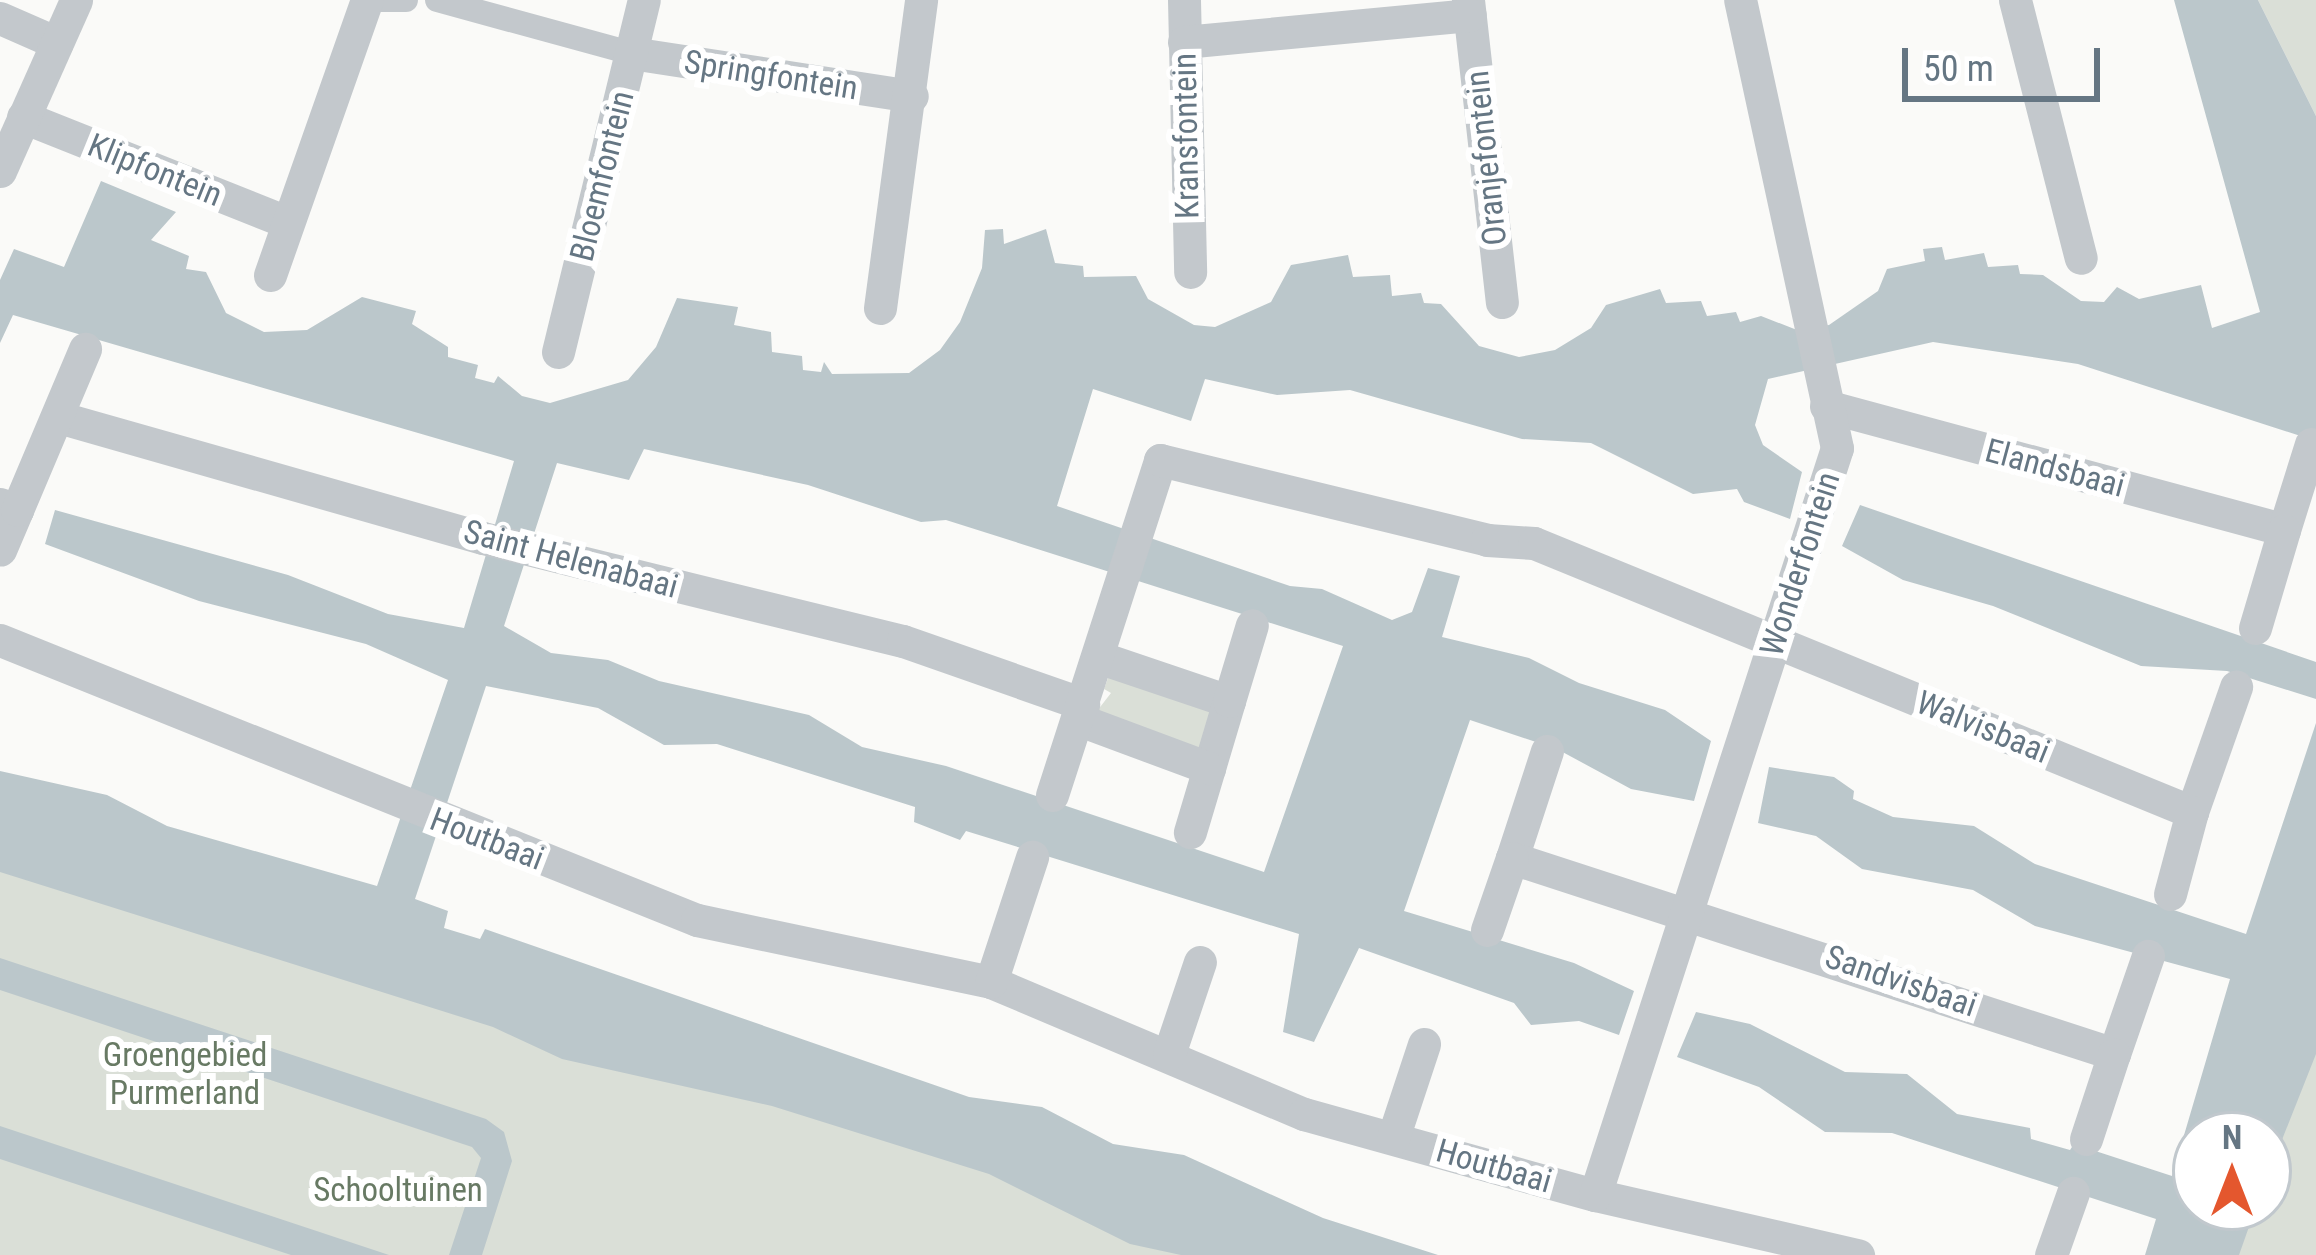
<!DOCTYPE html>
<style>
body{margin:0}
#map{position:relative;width:2316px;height:1255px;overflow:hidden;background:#fafaf8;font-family:"Roboto Condensed",sans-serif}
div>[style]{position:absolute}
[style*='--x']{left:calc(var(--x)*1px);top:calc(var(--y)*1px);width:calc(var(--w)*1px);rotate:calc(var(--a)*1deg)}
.green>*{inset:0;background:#dadfd7}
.water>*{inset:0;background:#bbc7cb}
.pedestrian>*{height:24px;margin:-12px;padding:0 12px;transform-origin:12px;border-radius:12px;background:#c3c8cc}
.minor>*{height:33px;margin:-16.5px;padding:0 16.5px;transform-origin:16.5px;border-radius:16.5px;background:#c3c8cc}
span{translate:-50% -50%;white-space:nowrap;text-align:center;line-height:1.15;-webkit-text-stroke:12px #fff;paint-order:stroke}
.street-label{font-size:33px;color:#657683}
.park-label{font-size:33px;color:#687a64}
.north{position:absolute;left:2172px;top:1111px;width:120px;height:120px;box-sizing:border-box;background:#fff;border:3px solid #c1c8cd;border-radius:50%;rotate:0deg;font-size:33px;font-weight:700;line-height:48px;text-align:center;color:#657683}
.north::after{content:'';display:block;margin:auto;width:42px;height:54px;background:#e4572e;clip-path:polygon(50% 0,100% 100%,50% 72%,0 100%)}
.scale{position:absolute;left:1902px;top:48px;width:198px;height:54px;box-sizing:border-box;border:6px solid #657683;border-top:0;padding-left:15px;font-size:36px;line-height:42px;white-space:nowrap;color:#657683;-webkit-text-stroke:9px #fff;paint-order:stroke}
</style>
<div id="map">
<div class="green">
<i style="clip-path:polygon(2258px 0,2316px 0,2316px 116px)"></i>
<i style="clip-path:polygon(1111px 670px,1212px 704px,1203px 750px,1097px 711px,1111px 693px,1104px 689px)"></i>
<i style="clip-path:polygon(0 825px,1331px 1255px,0 1255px)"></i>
<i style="clip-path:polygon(2316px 891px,2316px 1255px,2186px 1255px,2203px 1207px,2268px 1207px,2268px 1135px)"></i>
</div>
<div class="water">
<i style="clip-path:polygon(evenodd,2174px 0,2258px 0,2316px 116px,2316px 441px,2078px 364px,1933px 342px,1768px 379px,1755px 425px,1763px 445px,1802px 472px,1790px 519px,1744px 502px,1737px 489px,1693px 494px,1591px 443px,1522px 439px,1350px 390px,1277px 395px,1205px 379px,1191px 421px,1093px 389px,1057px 506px,1290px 586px,1322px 589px,1392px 620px,1412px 612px,1428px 568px,1460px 576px,1442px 637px,1529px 658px,1579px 683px,1665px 710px,1711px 741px,1694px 801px,1631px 789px,1557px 749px,1470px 720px,1404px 911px,1574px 963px,1634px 991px,1619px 1035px,1579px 1021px,1531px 1025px,1514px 1003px,1359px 948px,1314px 1042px,1283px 1032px,1299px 934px,966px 831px,960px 840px,914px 822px,915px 807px,717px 744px,664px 745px,598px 708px,486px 686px,415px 899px,448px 911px,444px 928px,480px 939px,485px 929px,969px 1097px,1042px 1107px,1113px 1144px,1184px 1155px,1323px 1218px,1438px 1255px,1181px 1255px,1130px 1244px,989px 1174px,772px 1106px,562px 1059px,493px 1027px,0 872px,0 771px,107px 795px,167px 826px,377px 886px,448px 680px,366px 644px,199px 601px,45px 544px,55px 510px,288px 575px,388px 614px,464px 628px,514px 461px,13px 315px,0 343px,0 280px,14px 249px,64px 267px,101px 181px,176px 212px,151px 240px,189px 256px,186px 269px,206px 272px,226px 313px,264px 332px,307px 330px,362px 297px,416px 311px,412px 324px,448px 347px,448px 357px,478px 365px,475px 378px,494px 383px,498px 376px,522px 396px,550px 403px,628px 380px,656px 347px,677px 298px,738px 307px,734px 325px,771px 332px,772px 352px,802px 356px,803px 370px,821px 372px,824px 362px,832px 374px,909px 373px,940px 350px,960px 322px,982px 268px,985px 230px,1003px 229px,1004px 244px,1046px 229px,1055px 263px,1083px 266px,1084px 277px,1136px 276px,1148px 299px,1194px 325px,1215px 327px,1271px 302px,1291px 265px,1348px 255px,1353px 277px,1390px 275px,1392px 296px,1421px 293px,1424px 303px,1441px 304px,1479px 346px,1519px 357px,1555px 350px,1591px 328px,1606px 305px,1660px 289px,1666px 303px,1701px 301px,1707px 316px,1736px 312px,1740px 322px,1761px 316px,1797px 330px,1829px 325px,1878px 291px,1887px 269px,1925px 261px,1923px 249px,1942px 247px,1945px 260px,1984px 253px,1988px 267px,2018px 265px,2020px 274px,2043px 275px,2081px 301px,2104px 302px,2117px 287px,2139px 299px,2201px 285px,2212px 328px,2260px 312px,2174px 0,644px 449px,808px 485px,921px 522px,946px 520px,1343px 646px,1264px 872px,946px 766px,862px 747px,809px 715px,659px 681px,608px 660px,551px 653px,504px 626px,557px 463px,629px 480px,644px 449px)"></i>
<i style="clip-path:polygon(1860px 505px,2316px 662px,2316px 699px,2227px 671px,2141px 666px,1993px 606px,1903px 580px,1842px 546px)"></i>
<i style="clip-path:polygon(2316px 723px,2316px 1054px,2268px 1175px,2268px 1135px,2196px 1135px,2196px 1207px,2256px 1207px,2239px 1255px,2145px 1255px,2156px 1219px,1892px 1133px,1825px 1132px,1759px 1087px,1677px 1057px,1696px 1012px,1750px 1024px,1845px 1072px,1907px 1074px,1957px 1114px,2030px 1128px,2031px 1139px,2070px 1150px,2074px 1144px,2172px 1176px,2230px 979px,2035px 926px,1973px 890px,1862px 869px,1816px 836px,1758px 823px,1769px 767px,1834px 777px,1854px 791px,1853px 799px,1893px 817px,1974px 826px,2035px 864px,2246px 934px)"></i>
<i style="clip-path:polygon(0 958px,486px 1119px,504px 1132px,512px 1161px,482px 1255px,449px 1255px,481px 1158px,472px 1147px,0 990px)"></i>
<i style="clip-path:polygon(0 1126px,389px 1255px,291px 1255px,0 1159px)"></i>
</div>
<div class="pedestrian">
<i style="--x:375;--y:0;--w:31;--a:0"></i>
<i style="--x:437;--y:0;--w:201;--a:15.3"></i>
</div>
<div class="minor">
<i style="--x:1184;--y:0;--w:272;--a:88.7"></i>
<i style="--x:1468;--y:0;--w:304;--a:83.6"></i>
<i style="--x:2015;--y:0;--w:266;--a:75.7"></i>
<i style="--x:0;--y:18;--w:62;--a:23.7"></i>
<i style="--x:1184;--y:42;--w:287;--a:-5.4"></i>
<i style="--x:631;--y:53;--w:284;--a:8.7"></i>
<i style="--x:23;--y:117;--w:284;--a:21.7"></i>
<i style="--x:0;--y:171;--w:187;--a:-66"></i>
<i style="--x:270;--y:275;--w:292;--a:-70.6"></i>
<i style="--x:880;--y:308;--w:311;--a:-82.4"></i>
<i style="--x:558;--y:352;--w:362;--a:-76.3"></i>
<i style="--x:1826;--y:406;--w:474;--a:15.1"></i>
<i style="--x:2284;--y:530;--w:90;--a:-72.6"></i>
<i style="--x:58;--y:417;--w:442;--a:15.9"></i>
<i style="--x:483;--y:538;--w:432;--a:13.8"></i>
<i style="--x:903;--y:641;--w:191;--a:19.3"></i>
<i style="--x:0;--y:504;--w:18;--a:19"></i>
<i style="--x:17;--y:510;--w:43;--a:113"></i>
<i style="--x:17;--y:510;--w:175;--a:-67.1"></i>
<i style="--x:2255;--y:628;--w:102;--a:-73.5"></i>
<i style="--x:0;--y:640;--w:751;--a:21.89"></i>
<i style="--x:697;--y:920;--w:300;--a:11.9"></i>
<i style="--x:991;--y:982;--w:340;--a:22.9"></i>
<i style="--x:1304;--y:1114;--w:302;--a:15.6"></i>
<i style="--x:1595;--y:1195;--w:270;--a:12.9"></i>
<i style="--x:1098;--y:657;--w:138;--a:18.6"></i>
<i style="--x:1229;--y:701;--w:137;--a:106.6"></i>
<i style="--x:1229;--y:701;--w:79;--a:-73.2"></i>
<i style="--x:1077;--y:719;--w:141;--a:20.4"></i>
<i style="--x:1547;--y:751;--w:113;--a:108.1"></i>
<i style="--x:1512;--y:858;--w:633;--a:18.03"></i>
<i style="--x:2114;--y:1054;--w:104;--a:-70.9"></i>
<i style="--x:1052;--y:795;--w:352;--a:-72.1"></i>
<i style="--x:1160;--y:460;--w:337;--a:13.7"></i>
<i style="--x:1487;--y:540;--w:47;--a:3.7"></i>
<i style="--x:1534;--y:543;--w:711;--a:22.24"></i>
<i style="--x:2192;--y:812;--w:133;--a:-70.6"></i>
<i style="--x:2170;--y:894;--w:85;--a:-75"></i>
<i style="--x:1487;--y:930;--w:76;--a:-70.9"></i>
<i style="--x:991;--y:982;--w:132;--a:-71.8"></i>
<i style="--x:1169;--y:1054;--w:97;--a:-71.4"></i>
<i style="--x:1393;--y:1138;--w:99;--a:-71.7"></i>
<i style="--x:2086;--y:1139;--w:89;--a:-71.8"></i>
<i style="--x:1595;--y:1195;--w:785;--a:-72.05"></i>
<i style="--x:1837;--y:448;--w:458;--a:-102.2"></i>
<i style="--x:2051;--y:1255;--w:66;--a:-70.5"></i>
</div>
<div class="street-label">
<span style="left:771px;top:75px;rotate:9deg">Springfontein</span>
<span style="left:1186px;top:136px;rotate:-91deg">Kransfontein</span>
<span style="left:1486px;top:158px;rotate:-96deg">Oranjefontein</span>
<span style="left:155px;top:170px;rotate:22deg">Klipfontein</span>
<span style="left:602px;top:176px;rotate:-76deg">Bloemfontein</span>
<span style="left:2055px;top:468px;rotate:15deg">Elandsbaai</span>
<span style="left:571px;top:559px;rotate:15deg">Saint Helenabaai</span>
<span style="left:1800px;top:564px;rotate:-72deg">Wonderfontein</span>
<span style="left:1983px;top:727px;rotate:22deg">Walvisbaai</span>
<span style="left:487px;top:839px;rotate:21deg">Houtbaai</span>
<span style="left:1901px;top:981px;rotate:19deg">Sandvisbaai</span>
<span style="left:1494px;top:1166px;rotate:16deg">Houtbaai</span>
</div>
<div class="park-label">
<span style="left:185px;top:1074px">Groengebied<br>Purmerland</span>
<span style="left:398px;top:1190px">Schooltuinen</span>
</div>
<div class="north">N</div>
<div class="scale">50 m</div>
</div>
